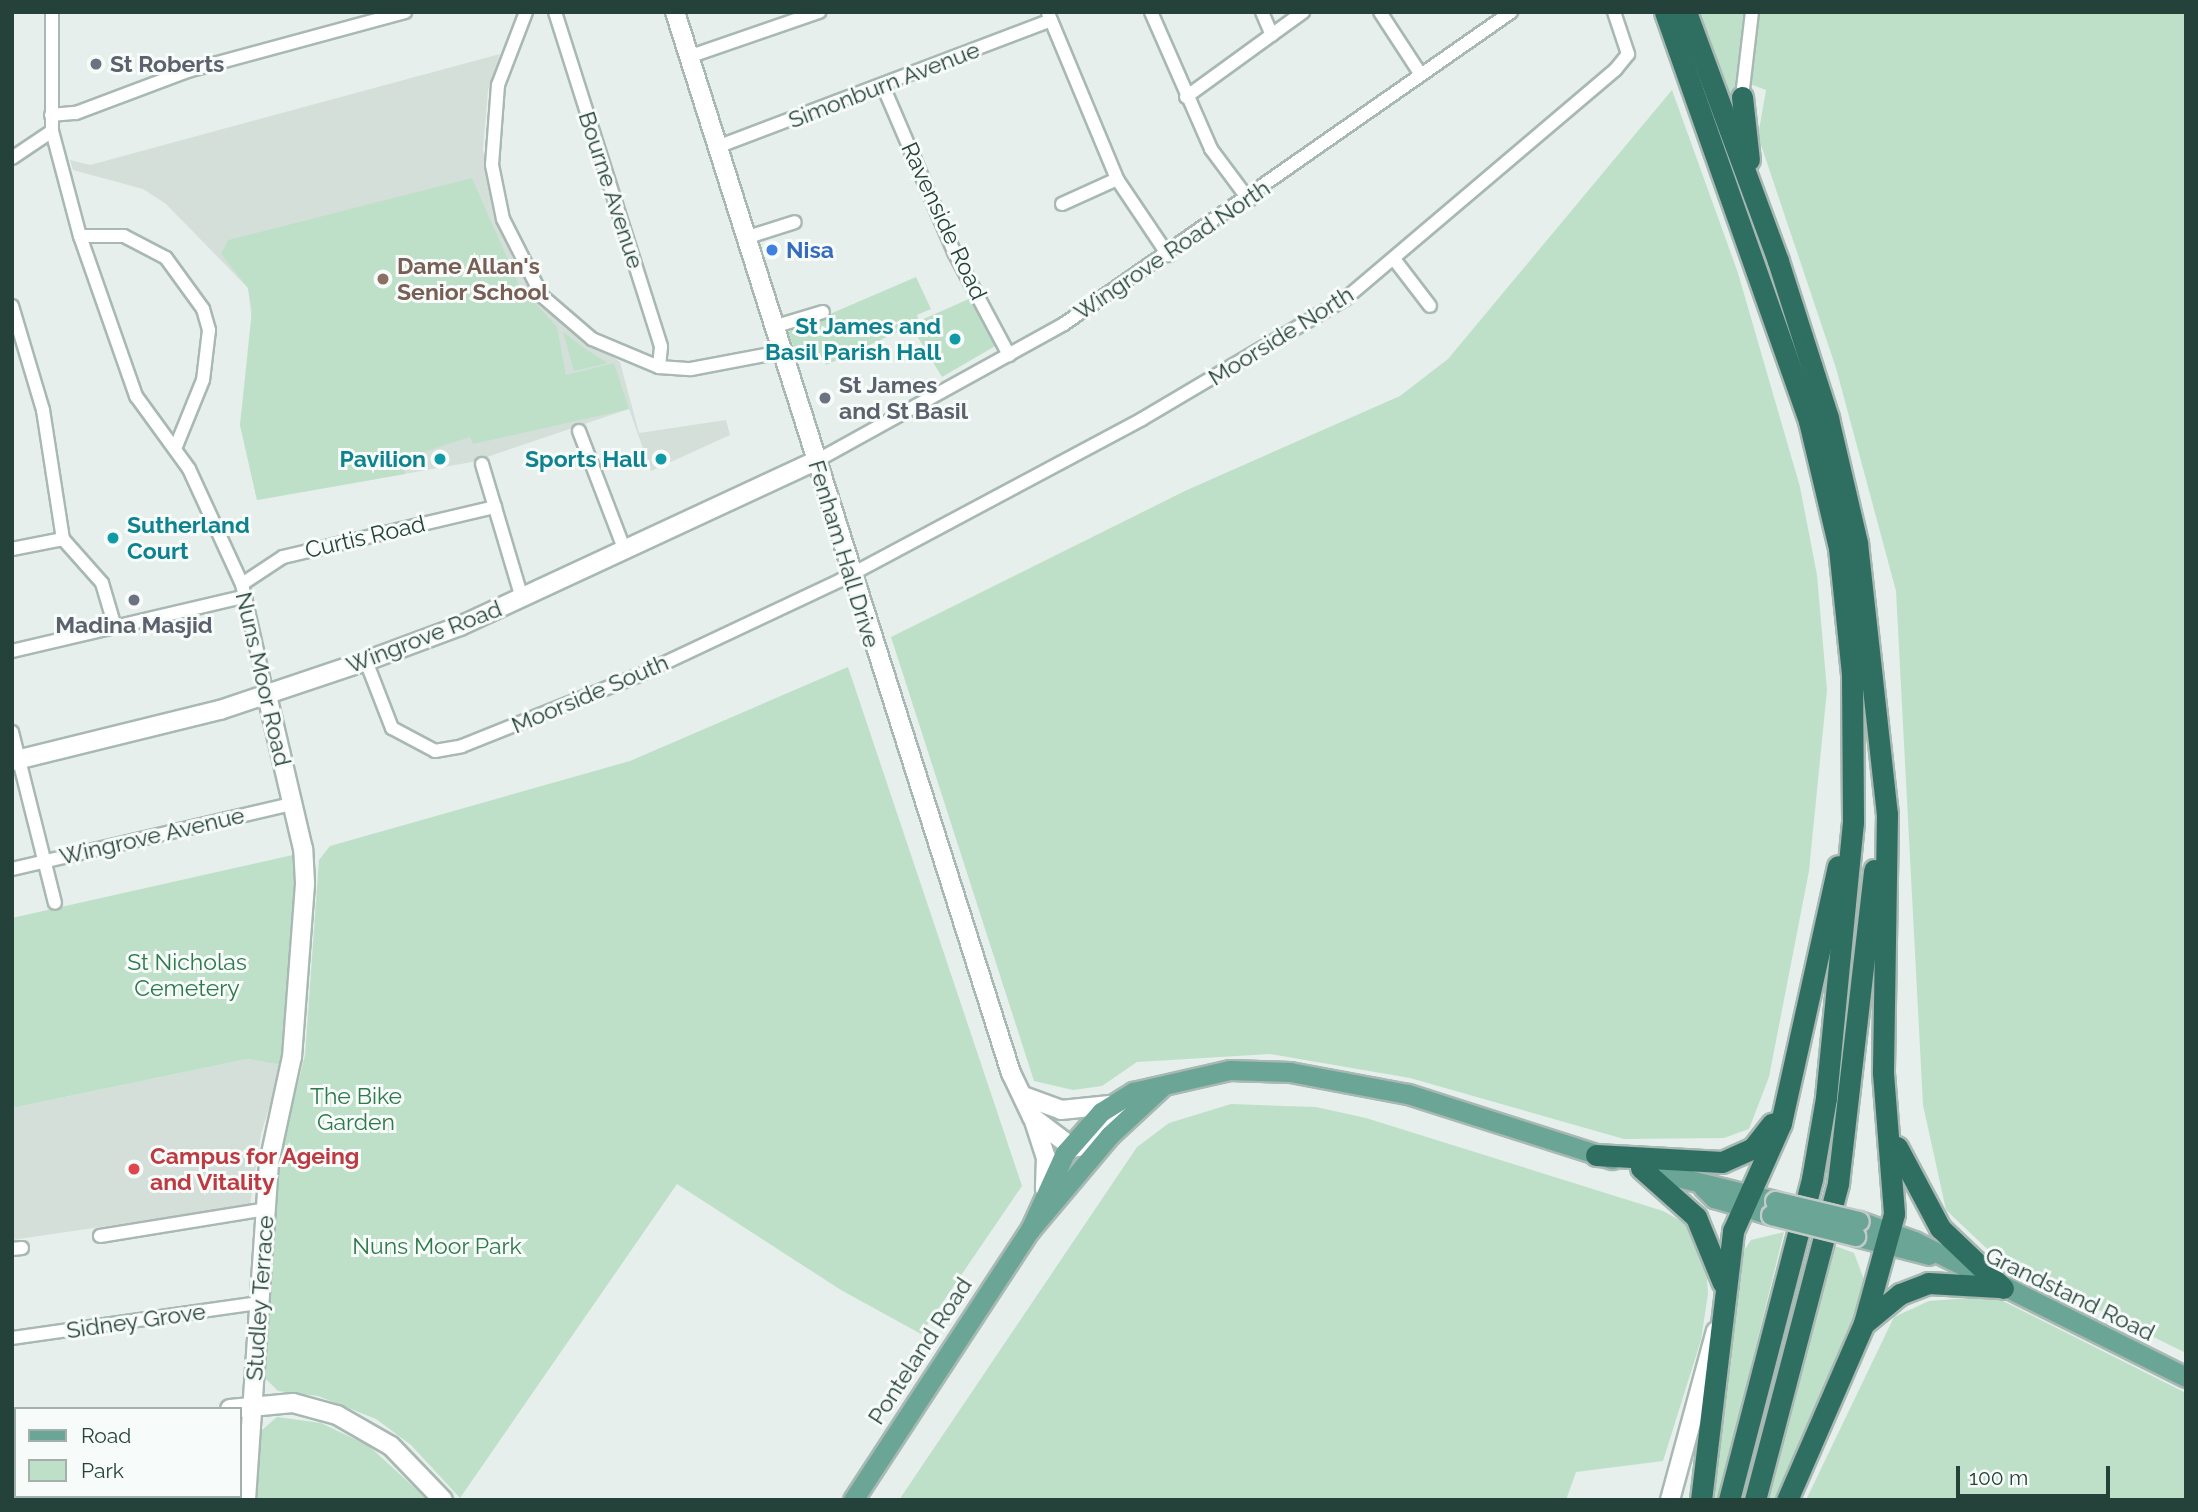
<!DOCTYPE html>
<style>
body{margin:0}
#map{position:relative;width:2198px;height:1512px;overflow:hidden;background:#e6efeb;font-family:Raleway,sans-serif}
div>[style]{position:absolute}
[style*='--x']{left:calc(var(--x)*1px);top:calc(var(--y)*1px);width:calc(var(--w)*1px);rotate:calc(var(--a)*1deg)}
.built>*{inset:0;background:#d4dfda}
.green>*{inset:0;background:#bfe0c8}
.roads{filter:drop-shadow(2px 0 #a8b8b2) drop-shadow(-2px 0 #a8b8b2) drop-shadow(0 2px #a8b8b2) drop-shadow(0 -2px #a8b8b2)}
.street>*{height:12px;margin:-6px;padding:0 6px;transform-origin:6px;border-radius:6px;background:#fff}
.secondary>*{height:18px;margin:-9px;padding:0 9px;transform-origin:9px;border-radius:9px;background:#fff}
.primary>*{height:19px;margin:-9.5px;padding:0 9.5px;transform-origin:9.5px;border-radius:9.5px;background:#6aa596}
.highway>*{height:21px;margin:-10.5px;padding:0 10.5px;transform-origin:10.5px;border-radius:10.5px;background:#2f6f62}
.bridges{filter:drop-shadow(2px 0 #c2cac8) drop-shadow(-2px 0 #c2cac8) drop-shadow(0 2px #c2cac8) drop-shadow(0 -2px #c2cac8)}
.primary-bridge>*{height:19px;margin:-9.5px;padding:0 9.5px;transform-origin:9.5px;border-radius:9.5px;background:#6aa596}
.dots>*{width:19px;height:19px;translate:-50% -50%;box-sizing:border-box;border:4px solid #f7fbf9;border-radius:50%}
span{translate:-50% -50%;white-space:nowrap;text-align:center;line-height:1.15;-webkit-text-stroke:6px #f7fbf9;paint-order:stroke}
.worship-label{font-size:23px;color:#5b616d;font-weight:700}
.left{translate:0 -50%;text-align:left}
.street-label{font-size:23px;color:#24423a}
.shop-label{font-size:23px;color:#366cbe;font-weight:700}
.education-label{font-size:23px;color:#785e54;font-weight:700}
.culture-label{font-size:23px;color:#0d838f;font-weight:700}
.right{translate:-100% -50%;text-align:right}
.park-label{font-size:23px;color:#2d7a4b}
.health-label{font-size:23px;color:#be3a42;font-weight:700}
.frame{position:absolute;inset:0;border:14px solid #24423a;pointer-events:none}
.legend{position:absolute;left:14px;top:1407px;width:228px;height:91px;box-sizing:border-box;background:#f7fbf9;border:2px solid #a3b1ad;margin:0;padding:9px 12px;list-style:none;font-size:21px;color:#24423a}
.legend li{display:flex;align-items:center;gap:14px;height:35px}
.legend b{width:35px;border:2px solid #a3b1ad}
.scale{position:absolute;left:1956px;top:1466px;width:154px;height:32px;box-sizing:border-box;border:4px solid #24423a;border-top:0;padding-left:9px;font-size:21px;line-height:24px;white-space:nowrap;color:#24423a;-webkit-text-stroke:5px #f7fbf9;paint-order:stroke}
</style>
<div id="map">
<div class="built">
<i style="clip-path:polygon(500px 54px,488px 90px,483px 149px,493px 212px,517px 268px,555px 316px,620px 362px,639px 433px,726px 420px,730px 435px,651px 471px,629px 409px,472px 462px,257px 500px,240px 425px,253px 330px,248px 288px,166px 204px,143px 189px,73px 170px,70px 160px,90px 165px)"></i>
<i style="clip-path:polygon(247px 1059px,282px 1065px,261px 1134px,250px 1205px,12px 1240px,12px 1108px)"></i>
</div>
<div class="green">
<i style="clip-path:polygon(1745px 12px,1743px 49px,1734px 112px,1697px 13px)"></i>
<i style="clip-path:polygon(1760px 12px,2186px 12px,2186px 1353px,2001px 1262px,1946px 1210px,1923px 1105px,1896px 591px,1836px 368px,1758px 136px,1766px 90px,1750px 84px)"></i>
<i style="clip-path:polygon(1672px 90px,1738px 273px,1800px 487px,1817px 575px,1827px 690px,1809px 871px,1769px 1077px,1749px 1129px,1724px 1138px,1624px 1139px,1410px 1078px,1270px 1054px,1137px 1062px,1102px 1086px,1073px 1090px,1034px 1081px,891px 637px,1187px 490px,1400px 396px,1448px 359px)"></i>
<i style="clip-path:polygon(472px 178px,519px 285px,557px 327px,566px 375px,614px 363px,629px 409px,473px 444px,470px 437px,403px 459px,405px 474px,257px 500px,240px 425px,252px 310px,248px 288px,221px 254px,228px 240px)"></i>
<i style="clip-path:polygon(916px 277px,931px 309px,917px 315px,919px 321px,971px 298px,997px 345px,942px 377px,911px 326px,826px 365px,824px 356px,814px 360px,807px 344px,794px 348px,788px 332px)"></i>
<i style="clip-path:polygon(563px 332px,587px 350px,608px 363px,574px 371px)"></i>
<i style="clip-path:polygon(848px 667px,1022px 1186px,921px 1334px,841px 1290px,677px 1184px,460px 1498px,411px 1445px,376px 1419px,318px 1396px,278px 1391px,264px 1377px,281px 1152px,305px 1055px,319px 860px,330px 846px,630px 761px)"></i>
<i style="clip-path:polygon(297px 854px,282px 1065px,247px 1059px,12px 1108px,12px 918px)"></i>
<i style="clip-path:polygon(1231px 1104px,1316px 1107px,1366px 1118px,1663px 1211px,1687px 1224px,1706px 1265px,1708px 1294px,1701px 1340px,1663px 1461px,1576px 1472px,1566px 1500px,899px 1500px,1137px 1147px,1169px 1123px)"></i>
<i style="clip-path:polygon(1784px 1232px,1718px 1500px,1706px 1500px,1739px 1258px,1751px 1240px)"></i>
<i style="clip-path:polygon(1833px 1245px,1854px 1253px,1866px 1285px,1863px 1304px,1782px 1500px,1765px 1500px)"></i>
<i style="clip-path:polygon(1805px 1261px,1802px 1293px,1748px 1500px,1735px 1500px,1791px 1287px)"></i>
<i style="clip-path:polygon(1993px 1296px,2186px 1393px,2186px 1500px,1806px 1500px,1894px 1317px,1929px 1301px)"></i>
<i style="clip-path:polygon(277px 1417px,321px 1423px,369px 1446px,428px 1500px,254px 1500px,262px 1430px)"></i>
</div>
<div class="roads">
<div class="street">
<i style="--x:52;--y:12;--w:119;--a:90"></i>
<i style="--x:52;--y:131;--w:109;--a:75.1"></i>
<i style="--x:80;--y:236;--w:170;--a:70.7"></i>
<i style="--x:136;--y:396;--w:90;--a:54"></i>
<i style="--x:189;--y:469;--w:127;--a:65.3"></i>
<i style="--x:242;--y:584;--w:114;--a:77.3"></i>
<i style="--x:526;--y:12;--w:78;--a:111"></i>
<i style="--x:498;--y:85;--w:80;--a:94.3"></i>
<i style="--x:492;--y:165;--w:55;--a:78.5"></i>
<i style="--x:503;--y:219;--w:86;--a:63.1"></i>
<i style="--x:542;--y:296;--w:66;--a:40.7"></i>
<i style="--x:592;--y:339;--w:73;--a:22.7"></i>
<i style="--x:659;--y:367;--w:32;--a:4"></i>
<i style="--x:691;--y:369;--w:92;--a:-10.7"></i>
<i style="--x:555;--y:12;--w:351;--a:72.4"></i>
<i style="--x:661;--y:347;--w:20;--a:96"></i>
<i style="--x:1151;--y:12;--w:150;--a:66.3"></i>
<i style="--x:1211;--y:149;--w:64;--a:53.3"></i>
<i style="--x:1262;--y:12;--w:25;--a:67"></i>
<i style="--x:1380;--y:12;--w:75;--a:56.9"></i>
<i style="--x:1048;--y:13;--w:180;--a:67.4"></i>
<i style="--x:1117;--y:179;--w:92;--a:56.1"></i>
<i style="--x:688;--y:57;--w:139;--a:-19"></i>
<i style="--x:883;--y:86;--w:181;--a:66.8"></i>
<i style="--x:954;--y:252;--w:117;--a:61.9"></i>
<i style="--x:1186;--y:97;--w:145;--a:-36"></i>
<i style="--x:1742;--y:97;--w:86;--a:-83.3"></i>
<i style="--x:51;--y:115;--w:25;--a:-5"></i>
<i style="--x:76;--y:113;--w:120;--a:-20.6"></i>
<i style="--x:188;--y:71;--w:225;--a:-15.2"></i>
<i style="--x:717;--y:147;--w:357;--a:-20.8"></i>
<i style="--x:12;--y:158;--w:48;--a:-34"></i>
<i style="--x:1062;--y:204;--w:60;--a:-24.4"></i>
<i style="--x:80;--y:236;--w:44;--a:0"></i>
<i style="--x:124;--y:236;--w:47;--a:27.6"></i>
<i style="--x:166;--y:258;--w:63;--a:54"></i>
<i style="--x:203;--y:309;--w:22;--a:74"></i>
<i style="--x:209;--y:330;--w:50;--a:96.8"></i>
<i style="--x:203;--y:380;--w:74;--a:112.1"></i>
<i style="--x:745;--y:238;--w:52;--a:-17.7"></i>
<i style="--x:1394;--y:259;--w:59;--a:52.5"></i>
<i style="--x:12;--y:306;--w:109;--a:73.4"></i>
<i style="--x:43;--y:410;--w:131;--a:81.2"></i>
<i style="--x:63;--y:539;--w:59;--a:48.4"></i>
<i style="--x:102;--y:583;--w:46;--a:73.5"></i>
<i style="--x:773;--y:327;--w:52;--a:-16.7"></i>
<i style="--x:579;--y:431;--w:129;--a:69"></i>
<i style="--x:816;--y:461;--w:283;--a:-28.9"></i>
<i style="--x:1064;--y:324;--w:545;--a:-34.91"></i>
<i style="--x:482;--y:464;--w:140;--a:73.4"></i>
<i style="--x:12;--y:549;--w:52;--a:-11.1"></i>
<i style="--x:242;--y:584;--w:49;--a:-33.4"></i>
<i style="--x:283;--y:557;--w:218;--a:-13.3"></i>
<i style="--x:12;--y:651;--w:240;--a:-13.2"></i>
<i style="--x:366;--y:661;--w:72;--a:68.8"></i>
<i style="--x:392;--y:728;--w:49;--a:28.1"></i>
<i style="--x:435;--y:751;--w:27;--a:-10"></i>
<i style="--x:462;--y:746;--w:188;--a:-21.8"></i>
<i style="--x:637;--y:676;--w:225;--a:-25.2"></i>
<i style="--x:841;--y:580;--w:341;--a:-28.1"></i>
<i style="--x:1142;--y:419;--w:236;--a:-30.6"></i>
<i style="--x:1345;--y:299;--w:355;--a:-40.3"></i>
<i style="--x:1616;--y:69;--w:19;--a:-51"></i>
<i style="--x:1628;--y:54;--w:44;--a:-108.4"></i>
<i style="--x:12;--y:732;--w:176;--a:75.9"></i>
<i style="--x:12;--y:869;--w:287;--a:-13.1"></i>
<i style="--x:100;--y:1236;--w:168;--a:-9.2"></i>
<i style="--x:12;--y:1249;--w:10;--a:-6"></i>
<i style="--x:12;--y:1338;--w:249;--a:-8.1"></i>
</div>
<div class="secondary">
<i style="--x:675;--y:12;--w:1113;--a:72.43"></i>
<i style="--x:1011;--y:1073;--w:49;--a:64.5"></i>
<i style="--x:1032;--y:1117;--w:51;--a:37.1"></i>
<i style="--x:1073;--y:1148;--w:15;--a:-11"></i>
<i style="--x:1088;--y:1145;--w:72;--a:-41.6"></i>
<i style="--x:12;--y:761;--w:214;--a:-13.8"></i>
<i style="--x:220;--y:710;--w:154;--a:-18.6"></i>
<i style="--x:366;--y:661;--w:100;--a:-20.4"></i>
<i style="--x:460;--y:626;--w:392;--a:-24.9"></i>
<i style="--x:1026;--y:1097;--w:37;--a:20"></i>
<i style="--x:1061;--y:1110;--w:49;--a:-5.8"></i>
<i style="--x:1034;--y:1121;--w:38;--a:72"></i>
<i style="--x:1046;--y:1157;--w:32;--a:92"></i>
<i style="--x:230;--y:1409;--w:63;--a:-5.4"></i>
<i style="--x:293;--y:1403;--w:46;--a:15.3"></i>
<i style="--x:337;--y:1415;--w:62;--a:29.9"></i>
<i style="--x:391;--y:1446;--w:75;--a:46.1"></i>
<i style="--x:12;--y:1441;--w:4;--a:-14"></i>
<i style="--x:246;--y:1500;--w:338;--a:-86.1"></i>
<i style="--x:269;--y:1163;--w:108;--a:-77.8"></i>
<i style="--x:292;--y:1057;--w:174;--a:-85.7"></i>
<i style="--x:305;--y:883;--w:34;--a:-93"></i>
<i style="--x:303;--y:849;--w:158;--a:-103.2"></i>
<i style="--x:1670;--y:1500;--w:175;--a:-74.8"></i>
</div>
<div class="primary">
<i style="--x:1641;--y:1168;--w:138;--a:13.8"></i>
<i style="--x:1703;--y:1187;--w:16;--a:45"></i>
<i style="--x:1714;--y:1198;--w:59;--a:16.6"></i>
<i style="--x:1859;--y:1221;--w:59;--a:20"></i>
<i style="--x:1914;--y:1241;--w:304;--a:26.6"></i>
<i style="--x:1030;--y:1230;--w:124;--a:-49.9"></i>
<i style="--x:1110;--y:1135;--w:72;--a:-42.8"></i>
<i style="--x:1855;--y:1236;--w:76;--a:14.4"></i>
<i style="--x:853;--y:1500;--w:323;--a:-56.8"></i>
<i style="--x:1030;--y:1230;--w:85;--a:-65.6"></i>
<i style="--x:1065;--y:1153;--w:55;--a:-48.7"></i>
<i style="--x:1101;--y:1112;--w:38;--a:-32"></i>
<i style="--x:1133;--y:1092;--w:99;--a:-12.8"></i>
<i style="--x:1230;--y:1070;--w:60;--a:1.9"></i>
<i style="--x:1290;--y:1072;--w:120;--a:10.6"></i>
<i style="--x:1408;--y:1094;--w:214;--a:17.7"></i>
</div>
<div class="highway">
<i style="--x:1665;--y:12;--w:434;--a:70.6"></i>
<i style="--x:1809;--y:421;--w:130;--a:76.7"></i>
<i style="--x:1839;--y:548;--w:126;--a:84.1"></i>
<i style="--x:1852;--y:673;--w:149;--a:89.6"></i>
<i style="--x:1853;--y:822;--w:277;--a:95.6"></i>
<i style="--x:1826;--y:1098;--w:82;--a:99.8"></i>
<i style="--x:1812;--y:1179;--w:332;--a:104.5"></i>
<i style="--x:1686;--y:12;--w:265;--a:69.7"></i>
<i style="--x:1778;--y:261;--w:165;--a:72.3"></i>
<i style="--x:1828;--y:418;--w:128;--a:76.9"></i>
<i style="--x:1857;--y:543;--w:273;--a:83.7"></i>
<i style="--x:1887;--y:814;--w:259;--a:90.9"></i>
<i style="--x:1883;--y:1073;--w:141;--a:85.5"></i>
<i style="--x:1894;--y:1214;--w:113;--a:105.4"></i>
<i style="--x:1864;--y:1323;--w:193;--a:113.5"></i>
<i style="--x:1742;--y:97;--w:63;--a:83.7"></i>
<i style="--x:1897;--y:1147;--w:92;--a:62"></i>
<i style="--x:1940;--y:1228;--w:87;--a:43.6"></i>
<i style="--x:1596;--y:1155;--w:126;--a:3.2"></i>
<i style="--x:1722;--y:1162;--w:34;--a:-24"></i>
<i style="--x:1753;--y:1148;--w:31;--a:-52"></i>
<i style="--x:1641;--y:1168;--w:74;--a:41.7"></i>
<i style="--x:1696;--y:1217;--w:71;--a:67.8"></i>
<i style="--x:1866;--y:1322;--w:44;--a:-39.5"></i>
<i style="--x:1900;--y:1294;--w:30;--a:-21"></i>
<i style="--x:1928;--y:1283;--w:71;--a:3.2"></i>
<i style="--x:1701;--y:1500;--w:271;--a:-83.2"></i>
<i style="--x:1733;--y:1231;--w:118;--a:-66"></i>
<i style="--x:1781;--y:1123;--w:263;--a:-77.5"></i>
<i style="--x:1755;--y:1500;--w:328;--a:-75.3"></i>
<i style="--x:1838;--y:1183;--w:315;--a:-83.4"></i>
</div>
</div>
<div class="bridges">
<div class="primary-bridge">
<i style="--x:1775;--y:1201;--w:86;--a:13.4"></i>
<i style="--x:1771;--y:1215;--w:87;--a:14"></i>
</div>
</div>
<div class="dots">
<i style="left:96px;top:64px;background:#6b7280"></i>
<i style="left:772px;top:250px;background:#3f7fe0"></i>
<i style="left:383px;top:279px;background:#8d6e63"></i>
<i style="left:955px;top:339px;background:#0f9aa8"></i>
<i style="left:825px;top:398px;background:#6b7280"></i>
<i style="left:440px;top:459px;background:#0f9aa8"></i>
<i style="left:661px;top:459px;background:#0f9aa8"></i>
<i style="left:113px;top:538px;background:#0f9aa8"></i>
<i style="left:134px;top:600px;background:#6b7280"></i>
<i style="left:134px;top:1169px;background:#e0444e"></i>
</div>
<div class="worship-label">
<span class="left" style="left:110px;top:64px">St Roberts</span>
<span class="left" style="left:839px;top:398px">St James<br>and St Basil</span>
<span style="left:134px;top:625px">Madina Masjid</span>
</div>
<div class="street-label">
<span style="left:884px;top:85px;rotate:-21deg">Simonburn Avenue</span>
<span style="left:611px;top:190px;rotate:72deg">Bourne Avenue</span>
<span style="left:944px;top:221px;rotate:65deg">Ravenside Road</span>
<span style="left:1172px;top:250px;rotate:-34deg">Wingrove Road North</span>
<span style="left:1281px;top:336px;rotate:-32deg">Moorside North</span>
<span style="left:365px;top:537px;rotate:-13deg">Curtis Road</span>
<span style="left:844px;top:554px;rotate:73deg">Fenham Hall Drive</span>
<span style="left:424px;top:637px;rotate:-21deg">Wingrove Road</span>
<span style="left:263px;top:679px;rotate:77deg">Nuns Moor Road</span>
<span style="left:590px;top:694px;rotate:-23deg">Moorside South</span>
<span style="left:152px;top:836px;rotate:-13deg">Wingrove Avenue</span>
<span style="left:2070px;top:1294px;rotate:26deg">Grandstand Road</span>
<span style="left:260px;top:1298px;rotate:-86deg">Studley Terrace</span>
<span style="left:136px;top:1321px;rotate:-8deg">Sidney Grove</span>
<span style="left:920px;top:1351px;rotate:-57deg">Ponteland Road</span>
</div>
<div class="shop-label">
<span class="left" style="left:786px;top:250px">Nisa</span>
</div>
<div class="education-label">
<span class="left" style="left:397px;top:279px">Dame Allan's<br>Senior School</span>
</div>
<div class="culture-label">
<span class="right" style="left:941px;top:339px">St James and<br>Basil Parish Hall</span>
<span class="right" style="left:426px;top:459px">Pavilion</span>
<span class="right" style="left:647px;top:459px">Sports Hall</span>
<span class="left" style="left:127px;top:538px">Sutherland<br>Court</span>
</div>
<div class="park-label">
<span style="left:187px;top:975px">St Nicholas<br>Cemetery</span>
<span style="left:356px;top:1109px">The Bike<br>Garden</span>
<span style="left:437px;top:1246px">Nuns Moor Park</span>
</div>
<div class="health-label">
<span class="left" style="left:150px;top:1169px">Campus for Ageing<br>and Vitality</span>
</div>
<div class="frame"></div>
<ul class="legend">
<li><b style="height:9px;background:#6aa596"></b>Road</li>
<li><b style="height:19px;background:#bfe0c8"></b>Park</li>
</ul>
<div class="scale">100 m</div>
</div>
